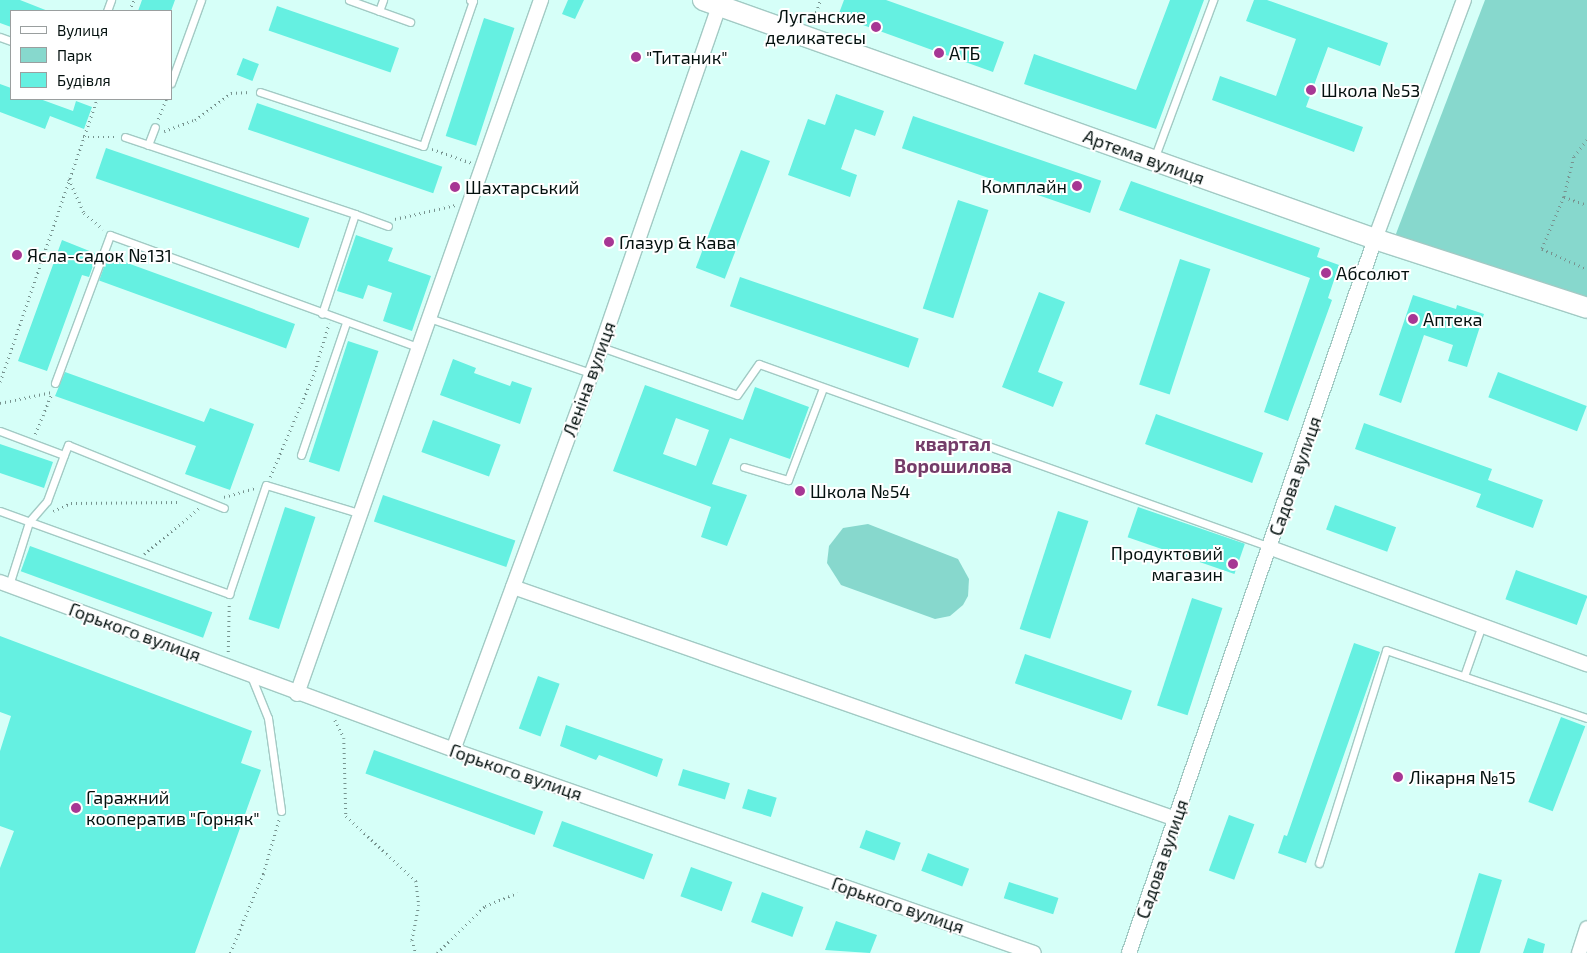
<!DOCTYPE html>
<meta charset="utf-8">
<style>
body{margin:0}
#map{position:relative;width:1587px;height:953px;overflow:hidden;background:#d6fff8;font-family:"Exo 2",sans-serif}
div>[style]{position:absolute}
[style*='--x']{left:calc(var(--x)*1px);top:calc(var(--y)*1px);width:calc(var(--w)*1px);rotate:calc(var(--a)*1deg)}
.green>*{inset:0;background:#87d8cd}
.building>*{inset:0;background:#65f0e1;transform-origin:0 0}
.path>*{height:2.5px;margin-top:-1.25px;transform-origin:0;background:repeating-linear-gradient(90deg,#77938f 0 1px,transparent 0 5px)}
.roads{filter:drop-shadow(1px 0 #a2cac4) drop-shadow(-1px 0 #a2cac4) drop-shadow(0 1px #a2cac4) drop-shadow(0 -1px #a2cac4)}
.lane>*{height:7px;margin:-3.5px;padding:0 3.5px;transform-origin:3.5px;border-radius:3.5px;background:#fff}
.street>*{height:14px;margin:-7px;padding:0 7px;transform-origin:7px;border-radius:7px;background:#fff}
.secondary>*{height:20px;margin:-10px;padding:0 10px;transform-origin:10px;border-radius:10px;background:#fff}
.dots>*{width:14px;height:14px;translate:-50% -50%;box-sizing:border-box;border:2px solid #fff;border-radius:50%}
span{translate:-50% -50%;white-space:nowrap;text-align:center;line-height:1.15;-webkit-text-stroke:4px #fff;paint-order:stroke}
.poi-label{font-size:18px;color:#03100e}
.right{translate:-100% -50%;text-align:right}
.left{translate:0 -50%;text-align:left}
.street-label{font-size:18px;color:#03100e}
.neighbourhood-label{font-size:19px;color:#743c69;font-weight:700}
.legend{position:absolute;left:10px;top:10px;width:162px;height:90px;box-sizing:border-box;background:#fff;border:1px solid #9a9f9f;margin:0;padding:6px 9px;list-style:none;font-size:15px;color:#03100e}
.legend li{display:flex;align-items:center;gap:10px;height:25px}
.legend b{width:25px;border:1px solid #9a9f9f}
</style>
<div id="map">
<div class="green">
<i style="clip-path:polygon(1485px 0,1587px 0,1587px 299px,1394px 239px)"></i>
<i style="clip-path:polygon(868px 524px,958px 559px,969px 579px,968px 596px,963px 605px,950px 616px,935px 619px,841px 585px,827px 563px,829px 546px,843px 528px)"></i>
</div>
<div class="building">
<i style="clip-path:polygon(0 0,20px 0,48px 11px,11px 11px,11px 27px,0 23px)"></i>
<i style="clip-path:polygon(142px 0,175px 0,171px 11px,138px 11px)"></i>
<i style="clip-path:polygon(568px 0,584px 0,575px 19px,562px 14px)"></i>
<i style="clip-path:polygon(844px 0,886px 0,1004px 42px,993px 72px,838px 16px)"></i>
<i style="clip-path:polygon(1170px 0,1204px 0,1156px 129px,1024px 84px,1034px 54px,1136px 90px)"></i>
<i style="clip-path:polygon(1254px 0,1267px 0,1388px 43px,1380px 66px,1328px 47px,1306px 107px,1363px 127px,1354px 152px,1212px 100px,1220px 76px,1276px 96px,1296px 39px,1246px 21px)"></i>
<i style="left:277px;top:6px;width:129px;height:26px;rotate:19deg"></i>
<i style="left:484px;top:18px;width:32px;height:124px;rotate:18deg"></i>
<i style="left:243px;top:58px;width:17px;height:18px;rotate:21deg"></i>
<i style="clip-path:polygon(0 84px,11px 88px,11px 99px,40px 99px,73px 111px,76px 101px,92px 107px,84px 129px,50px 116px,45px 129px,0 112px)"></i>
<i style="clip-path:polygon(836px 94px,884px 111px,875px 136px,855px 129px,841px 169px,857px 175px,850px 197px,788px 175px,808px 119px,825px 125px)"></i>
<i style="left:257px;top:103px;width:196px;height:28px;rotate:19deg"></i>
<i style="left:913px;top:116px;width:199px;height:34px;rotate:19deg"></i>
<i style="left:106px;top:148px;width:215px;height:32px;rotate:19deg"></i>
<i style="left:741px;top:150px;width:31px;height:126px;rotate:21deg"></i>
<i style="clip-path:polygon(1131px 181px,1320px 248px,1317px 257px,1339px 265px,1328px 298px,1332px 300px,1288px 421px,1264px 412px,1310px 278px,1119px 210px)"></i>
<i style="left:958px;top:200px;width:32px;height:114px;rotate:18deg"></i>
<i style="clip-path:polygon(356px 235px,393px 248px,388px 261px,431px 276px,412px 331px,383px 321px,392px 293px,368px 285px,363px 299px,337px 291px)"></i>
<i style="clip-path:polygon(62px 240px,97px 254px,89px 277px,82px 275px,47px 371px,18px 361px)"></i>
<i style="left:108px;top:256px;width:199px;height:26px;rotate:20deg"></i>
<i style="left:1180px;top:259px;width:32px;height:132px;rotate:18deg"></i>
<i style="left:740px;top:277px;width:189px;height:31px;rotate:19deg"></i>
<i style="clip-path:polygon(1039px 292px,1065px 302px,1038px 372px,1063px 382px,1053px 407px,1002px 387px)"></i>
<i style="clip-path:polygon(1413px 295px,1456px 309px,1457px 305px,1484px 314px,1467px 367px,1448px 361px,1453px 345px,1424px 335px,1401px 403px,1379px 395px)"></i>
<i style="left:348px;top:341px;width:32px;height:127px;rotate:18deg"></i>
<i style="clip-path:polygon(453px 359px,476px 368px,474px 373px,510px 386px,512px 381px,532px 388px,520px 424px,440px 395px)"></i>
<i style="clip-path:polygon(65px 372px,204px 422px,210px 408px,254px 424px,230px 490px,185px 474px,196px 446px,55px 396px)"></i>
<i style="left:1498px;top:372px;width:95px;height:27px;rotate:21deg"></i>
<i style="clip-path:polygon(evenodd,645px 385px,743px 420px,755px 387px,809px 407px,790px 459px,730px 438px,712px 484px,747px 495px,727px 546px,701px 537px,711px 507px,613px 471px,645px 385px,676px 418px,709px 430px,696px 466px,663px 454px,676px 418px)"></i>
<i style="left:1156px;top:414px;width:114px;height:32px;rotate:20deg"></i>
<i style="left:433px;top:420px;width:72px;height:34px;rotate:20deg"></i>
<i style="clip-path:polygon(1364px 423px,1492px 469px,1488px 480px,1543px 500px,1533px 528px,1476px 507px,1481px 494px,1355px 449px)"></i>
<i style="clip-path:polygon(0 444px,53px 462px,44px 488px,0 473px)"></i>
<i style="left:383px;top:495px;width:140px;height:28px;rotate:19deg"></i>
<i style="left:1335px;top:505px;width:65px;height:26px;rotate:20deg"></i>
<i style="left:285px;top:507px;width:32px;height:118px;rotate:18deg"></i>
<i style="left:1138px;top:507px;width:113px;height:32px;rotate:19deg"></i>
<i style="left:1058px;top:511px;width:32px;height:124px;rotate:18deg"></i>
<i style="left:30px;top:546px;width:194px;height:27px;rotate:20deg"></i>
<i style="left:1516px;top:570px;width:76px;height:31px;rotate:20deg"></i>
<i style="left:1192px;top:598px;width:32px;height:113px;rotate:18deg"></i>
<i style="clip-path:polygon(0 636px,252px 731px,241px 763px,261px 770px,195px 953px,0 953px,0 868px,14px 831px,0 826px,0 751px,11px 716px,0 712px)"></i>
<i style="clip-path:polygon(1354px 643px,1380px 652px,1306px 863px,1278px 853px,1284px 835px,1287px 836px)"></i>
<i style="left:1025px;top:654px;width:113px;height:31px;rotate:19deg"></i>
<i style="left:538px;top:676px;width:23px;height:56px;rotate:20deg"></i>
<i style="left:1561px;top:717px;width:26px;height:91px;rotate:21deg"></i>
<i style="clip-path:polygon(566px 725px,663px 759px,657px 777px,599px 755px,596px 760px,560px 746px)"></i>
<i style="left:374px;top:750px;width:180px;height:25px;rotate:20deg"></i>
<i style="left:683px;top:769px;width:49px;height:17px;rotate:17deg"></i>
<i style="left:748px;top:789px;width:30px;height:20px;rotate:17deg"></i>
<i style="left:1229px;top:815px;width:27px;height:59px;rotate:20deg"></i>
<i style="left:562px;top:821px;width:97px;height:27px;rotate:20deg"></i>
<i style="left:866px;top:830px;width:37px;height:19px;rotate:20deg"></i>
<i style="left:928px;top:853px;width:44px;height:19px;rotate:21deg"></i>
<i style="left:691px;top:867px;width:44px;height:31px;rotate:20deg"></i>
<i style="left:1479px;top:873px;width:24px;height:84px;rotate:17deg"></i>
<i style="left:1009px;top:882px;width:52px;height:17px;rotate:18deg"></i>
<i style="left:762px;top:892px;width:44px;height:32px;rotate:20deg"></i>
<i style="clip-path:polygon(836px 921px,877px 935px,870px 953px,825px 950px)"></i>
<i style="clip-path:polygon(1528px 938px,1545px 944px,1543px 953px,1523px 953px)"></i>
</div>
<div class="path">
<i style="--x:129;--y:11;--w:12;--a:-66"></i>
<i style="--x:813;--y:22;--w:23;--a:-72"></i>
<i style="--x:158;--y:119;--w:22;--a:-68"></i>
<i style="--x:164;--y:131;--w:33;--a:-20"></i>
<i style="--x:195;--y:120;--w:45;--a:-36.9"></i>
<i style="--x:231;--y:93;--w:19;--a:-3"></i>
<i style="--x:83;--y:137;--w:33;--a:0"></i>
<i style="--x:1587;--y:140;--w:21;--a:127"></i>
<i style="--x:1574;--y:157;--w:41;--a:104"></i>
<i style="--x:1564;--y:197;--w:56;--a:112.9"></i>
<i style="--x:1542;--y:249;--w:49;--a:24"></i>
<i style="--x:432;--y:149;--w:42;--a:19.3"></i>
<i style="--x:69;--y:179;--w:37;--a:66"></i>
<i style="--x:84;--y:213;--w:25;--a:40"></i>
<i style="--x:1564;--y:197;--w:24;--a:19"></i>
<i style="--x:395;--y:219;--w:62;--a:-13.1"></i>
<i style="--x:0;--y:382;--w:299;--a:-71.1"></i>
<i style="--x:0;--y:403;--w:53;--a:-11.9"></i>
<i style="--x:35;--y:434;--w:44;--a:-67.5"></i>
<i style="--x:270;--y:477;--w:110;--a:-66.9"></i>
<i style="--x:313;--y:376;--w:55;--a:-73.2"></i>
<i style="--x:224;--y:497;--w:32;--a:-16"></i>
<i style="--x:53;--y:511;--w:20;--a:-24"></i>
<i style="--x:71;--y:503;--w:110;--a:-0.5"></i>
<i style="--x:144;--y:554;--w:72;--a:-39.9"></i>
<i style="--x:228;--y:652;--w:49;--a:-88.8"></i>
<i style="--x:335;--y:720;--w:20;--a:63"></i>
<i style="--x:344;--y:738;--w:78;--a:88.5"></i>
<i style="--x:346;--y:816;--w:96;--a:42.9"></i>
<i style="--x:416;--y:881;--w:24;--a:83"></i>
<i style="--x:419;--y:905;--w:36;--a:101"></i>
<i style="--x:412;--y:940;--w:14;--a:73"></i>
<i style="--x:230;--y:953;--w:86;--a:-67.3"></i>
<i style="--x:263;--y:874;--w:57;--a:-73.8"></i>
<i style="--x:437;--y:953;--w:67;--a:-44.4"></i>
<i style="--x:485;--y:906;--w:35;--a:-22"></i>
</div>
<div class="roads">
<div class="lane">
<i style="--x:349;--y:0;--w:65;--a:19.8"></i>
<i style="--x:107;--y:11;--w:12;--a:-70"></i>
<i style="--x:379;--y:11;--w:12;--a:-70"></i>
<i style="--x:0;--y:37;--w:12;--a:20"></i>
<i style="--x:171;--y:83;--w:88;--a:-70.1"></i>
<i style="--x:260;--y:92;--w:172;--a:18.3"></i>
<i style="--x:423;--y:146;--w:153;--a:-71"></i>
<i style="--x:473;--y:1;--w:3;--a:-162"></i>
<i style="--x:125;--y:137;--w:243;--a:18.5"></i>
<i style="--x:355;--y:214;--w:105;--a:108.3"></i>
<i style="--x:148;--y:145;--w:19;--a:-69"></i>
<i style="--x:1154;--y:159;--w:170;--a:-69.6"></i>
<i style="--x:355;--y:214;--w:35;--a:20"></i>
<i style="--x:429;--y:318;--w:171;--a:18.8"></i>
<i style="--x:601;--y:347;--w:144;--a:19.4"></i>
<i style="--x:737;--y:395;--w:38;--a:-55"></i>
<i style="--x:759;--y:364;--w:543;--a:19.7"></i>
<i style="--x:55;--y:383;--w:158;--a:-69.6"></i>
<i style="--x:110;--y:235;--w:328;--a:20"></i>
<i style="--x:0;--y:431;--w:68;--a:20.6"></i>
<i style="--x:64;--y:455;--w:49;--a:110.3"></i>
<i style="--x:47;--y:501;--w:28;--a:131"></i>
<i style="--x:29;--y:522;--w:66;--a:107.6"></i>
<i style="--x:64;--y:455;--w:11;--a:-68"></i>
<i style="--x:68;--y:445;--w:168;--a:22"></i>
<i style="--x:301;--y:455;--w:139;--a:-71.2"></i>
<i style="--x:744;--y:467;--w:46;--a:16.5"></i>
<i style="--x:788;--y:480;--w:98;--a:-69.2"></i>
<i style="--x:0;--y:511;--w:244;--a:19.9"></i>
<i style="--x:229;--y:594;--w:115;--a:-71.3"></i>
<i style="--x:266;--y:485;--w:97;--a:16.8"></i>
<i style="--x:251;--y:676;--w:45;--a:68"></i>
<i style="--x:268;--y:718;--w:94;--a:82"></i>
<i style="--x:1464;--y:676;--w:54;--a:-70.6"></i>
<i style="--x:1319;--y:863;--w:223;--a:-72.5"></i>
<i style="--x:1386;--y:650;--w:212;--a:18.7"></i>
</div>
<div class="street">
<i style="--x:1271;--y:548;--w:337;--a:20.2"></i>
<i style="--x:0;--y:582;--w:483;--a:20.3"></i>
<i style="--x:453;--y:750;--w:615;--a:19.26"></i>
<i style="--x:513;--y:587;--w:702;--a:19.29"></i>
<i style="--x:297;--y:694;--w:736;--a:-70.63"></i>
<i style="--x:453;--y:750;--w:429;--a:-69.8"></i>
<i style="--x:601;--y:347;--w:361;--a:-70.9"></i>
<i style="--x:1129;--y:953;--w:755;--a:-70.99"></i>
<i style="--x:1375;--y:239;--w:255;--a:-69.6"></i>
<i style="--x:1579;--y:953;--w:26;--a:-72"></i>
</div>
<div class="secondary">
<i style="--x:703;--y:0;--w:713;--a:19.58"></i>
<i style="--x:1375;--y:239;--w:223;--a:18"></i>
</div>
</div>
<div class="dots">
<i style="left:876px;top:27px;background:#a73794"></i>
<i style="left:939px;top:53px;background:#a73794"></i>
<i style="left:636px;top:57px;background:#a73794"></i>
<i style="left:1311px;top:90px;background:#a73794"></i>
<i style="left:1077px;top:186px;background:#a73794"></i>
<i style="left:455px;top:187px;background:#a73794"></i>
<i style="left:609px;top:242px;background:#a73794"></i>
<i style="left:17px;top:255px;background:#a73794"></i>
<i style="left:1326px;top:273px;background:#a73794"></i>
<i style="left:1413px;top:319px;background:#a73794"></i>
<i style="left:800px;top:491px;background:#a73794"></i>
<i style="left:1233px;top:564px;background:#a73794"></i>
<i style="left:1398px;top:777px;background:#a73794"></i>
<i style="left:76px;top:808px;background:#a73794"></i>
</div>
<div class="poi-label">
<span class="right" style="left:866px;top:27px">Луганские<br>деликатесы</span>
<span class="left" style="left:949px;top:53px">АТБ</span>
<span class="left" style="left:646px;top:57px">"Титаник"</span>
<span class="left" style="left:1321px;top:90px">Школа №53</span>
<span class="right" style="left:1067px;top:186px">Комплайн</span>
<span class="left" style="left:465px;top:187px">Шахтарський</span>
<span class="left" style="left:619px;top:242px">Глазур &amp; Кава</span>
<span class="left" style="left:27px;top:255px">Ясла-садок №131</span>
<span class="left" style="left:1336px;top:273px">Абсолют</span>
<span class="left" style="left:1423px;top:319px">Аптека</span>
<span class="left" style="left:810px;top:491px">Школа №54</span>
<span class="right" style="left:1223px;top:564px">Продуктовий<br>магазин</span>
<span class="left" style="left:1409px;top:777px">Лікарня №15</span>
<span class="left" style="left:86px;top:808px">Гаражний<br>кооператив "Горняк"</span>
</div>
<div class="street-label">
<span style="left:1144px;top:157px;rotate:20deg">Артема вулиця</span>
<span style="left:589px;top:379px;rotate:-70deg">Леніна вулиця</span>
<span style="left:1295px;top:476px;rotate:-71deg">Садова вулиця</span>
<span style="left:135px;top:632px;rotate:20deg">Горького вулиця</span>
<span style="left:516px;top:772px;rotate:19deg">Горького вулиця</span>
<span style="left:1162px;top:859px;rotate:-71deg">Садова вулиця</span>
<span style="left:898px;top:905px;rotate:19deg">Горького вулиця</span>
</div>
<div class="neighbourhood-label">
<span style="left:953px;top:455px">квартал<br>Ворошилова</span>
</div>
<ul class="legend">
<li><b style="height:6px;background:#fff"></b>Вулиця</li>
<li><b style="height:14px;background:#87d8cd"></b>Парк</li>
<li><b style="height:14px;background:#65f0e1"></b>Будівля</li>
</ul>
</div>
